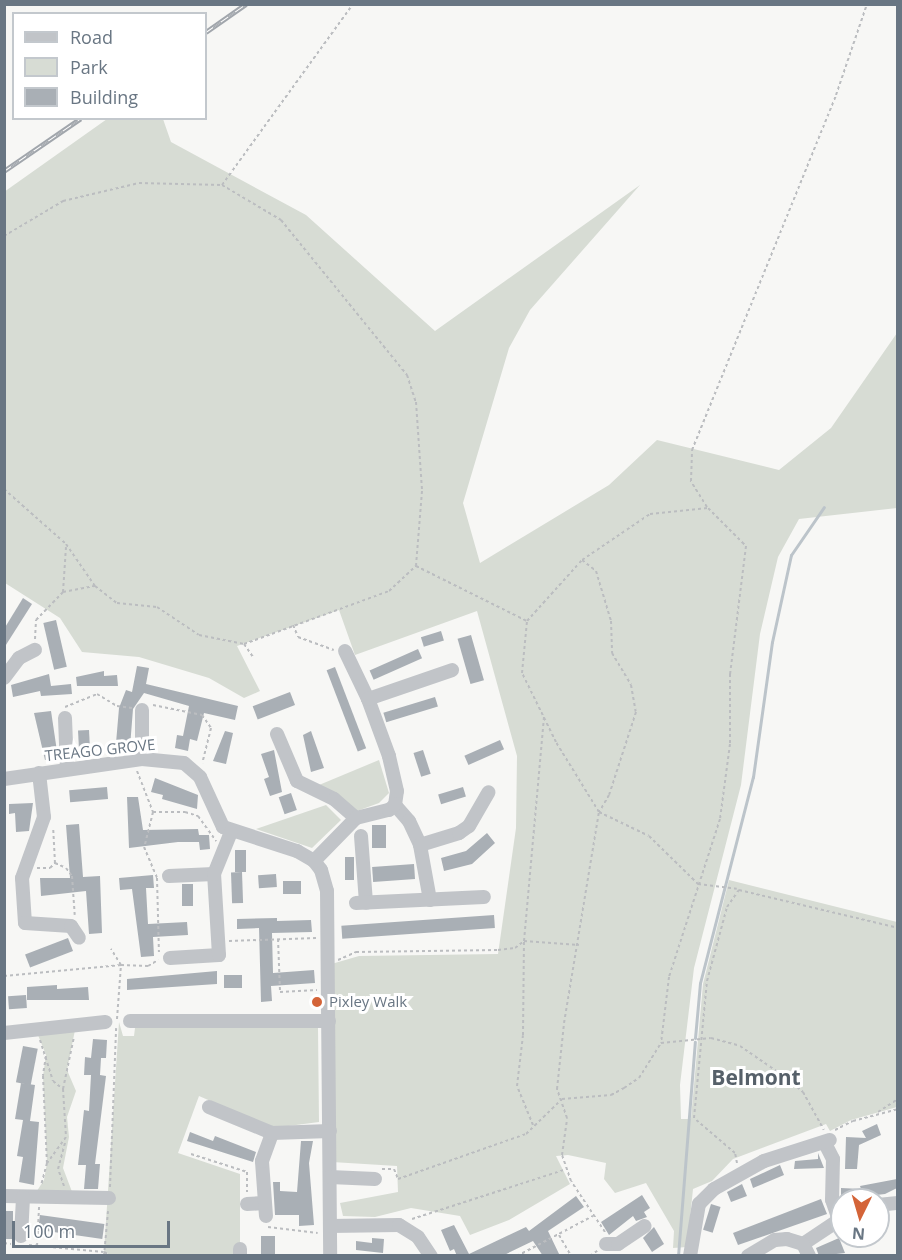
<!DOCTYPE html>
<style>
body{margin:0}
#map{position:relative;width:902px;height:1260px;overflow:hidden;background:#f7f7f5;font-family:"Open Sans",sans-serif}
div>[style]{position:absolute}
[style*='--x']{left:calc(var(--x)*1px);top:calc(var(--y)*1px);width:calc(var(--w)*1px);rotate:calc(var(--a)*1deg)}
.green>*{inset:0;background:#d7dcd4}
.stream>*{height:3px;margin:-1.5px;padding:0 1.5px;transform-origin:1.5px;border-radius:1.5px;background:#bcc4ca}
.building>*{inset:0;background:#a9afb5;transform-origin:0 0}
.path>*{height:2px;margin-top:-1px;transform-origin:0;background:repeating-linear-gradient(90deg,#bbbdc0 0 3px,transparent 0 6px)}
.minor>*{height:14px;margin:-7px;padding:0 7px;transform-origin:7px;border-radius:7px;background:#c1c4c8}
.rail>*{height:5px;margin-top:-2.5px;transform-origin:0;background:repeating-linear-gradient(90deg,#fff 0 9px,#a1a6ac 0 18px);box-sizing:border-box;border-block:2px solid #a1a6ac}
.dots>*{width:16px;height:16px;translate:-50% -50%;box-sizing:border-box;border:3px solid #fff;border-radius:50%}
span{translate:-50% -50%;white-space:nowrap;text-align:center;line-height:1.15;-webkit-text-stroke:6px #fff;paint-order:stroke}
.street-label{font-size:15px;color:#697683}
.poi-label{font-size:15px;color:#697683}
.left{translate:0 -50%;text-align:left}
.district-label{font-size:21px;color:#566069;font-weight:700}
.frame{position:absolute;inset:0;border:6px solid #697683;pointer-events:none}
.legend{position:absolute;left:12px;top:12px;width:195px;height:108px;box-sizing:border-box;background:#fff;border:2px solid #c3c8cd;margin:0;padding:8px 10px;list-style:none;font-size:18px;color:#697683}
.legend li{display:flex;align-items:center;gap:12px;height:30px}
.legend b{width:30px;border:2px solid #c3c8cd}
.north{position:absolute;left:830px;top:1188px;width:60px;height:60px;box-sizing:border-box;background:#fff;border:2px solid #c3c8cd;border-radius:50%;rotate:185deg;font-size:16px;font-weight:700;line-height:24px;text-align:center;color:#697683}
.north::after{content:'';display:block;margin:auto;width:21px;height:27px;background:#d46438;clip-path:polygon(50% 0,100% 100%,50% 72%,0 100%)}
.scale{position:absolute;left:12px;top:1221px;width:158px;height:27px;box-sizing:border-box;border:3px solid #697683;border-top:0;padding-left:8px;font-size:18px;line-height:21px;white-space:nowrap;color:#697683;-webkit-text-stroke:4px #fff;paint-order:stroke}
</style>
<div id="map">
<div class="green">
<i style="clip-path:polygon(107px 119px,163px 119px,171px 142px,306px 215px,435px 331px,640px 185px,530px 310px,509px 348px,463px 503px,480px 563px,609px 485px,657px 440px,779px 470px,831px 428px,897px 333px,897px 508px,799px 519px,778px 557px,760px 634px,741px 785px,694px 968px,680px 1085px,681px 1119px,691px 1119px,703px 984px,729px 880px,897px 922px,897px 1107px,851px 1120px,830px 1131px,826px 1124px,733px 1159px,712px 1181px,693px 1189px,687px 1247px,673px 1248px,674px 1231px,646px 1183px,615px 1193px,604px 1179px,606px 1163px,568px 1155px,556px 1156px,570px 1184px,509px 1220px,470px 1235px,460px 1216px,411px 1208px,375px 1217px,343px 1216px,340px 1203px,398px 1192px,397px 1166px,332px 1162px,328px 965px,359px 956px,498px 954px,516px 828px,517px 756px,477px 611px,355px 655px,339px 610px,237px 646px,260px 691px,244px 698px,209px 678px,139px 657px,82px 652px,60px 618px,5px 583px,4px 192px)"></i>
<i style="clip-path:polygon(379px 760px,389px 793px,379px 803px,357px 811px,319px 785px)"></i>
<i style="clip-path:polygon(326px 805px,341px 820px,312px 848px,256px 829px)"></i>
<i style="clip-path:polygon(119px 1022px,123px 1036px,134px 1036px,135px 1028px,318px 1028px,319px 1122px,273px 1128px,199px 1096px,178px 1153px,240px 1174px,240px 1255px,112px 1256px,104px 1252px)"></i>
<i style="clip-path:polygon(76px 1025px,67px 1070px,76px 1091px,67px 1117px,69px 1137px,63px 1168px,74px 1197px,33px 1197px,44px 1180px,47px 1163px,43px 1076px,46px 1055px,36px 1030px)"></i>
</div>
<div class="stream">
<i style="--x:695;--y:1038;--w:55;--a:-84.8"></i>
<i style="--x:700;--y:983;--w:213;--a:-75.6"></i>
<i style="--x:753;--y:777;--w:136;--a:-82"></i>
<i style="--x:772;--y:642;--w:89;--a:-77.7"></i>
<i style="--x:791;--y:555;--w:58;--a:-55.5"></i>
<i style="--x:678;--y:1256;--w:215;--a:-85.5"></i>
</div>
<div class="building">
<i style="clip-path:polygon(23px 598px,32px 604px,4px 648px,4px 629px)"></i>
<i style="left:56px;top:620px;width:48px;height:13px;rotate:77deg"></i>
<i style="left:441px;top:631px;width:10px;height:21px;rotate:73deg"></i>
<i style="left:471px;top:635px;width:47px;height:14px;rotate:74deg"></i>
<i style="left:418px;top:649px;width:10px;height:53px;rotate:66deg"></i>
<i style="clip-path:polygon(137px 666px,149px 668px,146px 684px,238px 706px,235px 720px,204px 713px,197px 741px,190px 739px,188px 751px,175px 748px,177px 735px,183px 736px,189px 706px,144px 693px,133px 709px,130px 747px,116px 743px,119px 708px,126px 690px,132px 692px)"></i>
<i style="left:335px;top:667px;width:87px;height:9px;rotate:69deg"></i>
<i style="clip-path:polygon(104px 671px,104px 676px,117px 675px,118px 686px,77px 686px,76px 677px)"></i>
<i style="clip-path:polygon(49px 674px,51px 686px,71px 684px,72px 694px,41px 696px,40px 691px,13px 697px,11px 685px)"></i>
<i style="left:290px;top:692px;width:14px;height:40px;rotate:69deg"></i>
<i style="left:435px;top:697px;width:10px;height:54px;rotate:73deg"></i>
<i style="clip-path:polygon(51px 711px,58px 758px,45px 760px,34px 713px)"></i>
<i style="left:89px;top:730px;width:22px;height:11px;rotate:87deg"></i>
<i style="clip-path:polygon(225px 731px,233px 733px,226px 764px,213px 761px)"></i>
<i style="clip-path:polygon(311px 731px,324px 768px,311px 772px,303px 735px)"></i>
<i style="left:500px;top:740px;width:10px;height:39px;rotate:66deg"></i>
<i style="clip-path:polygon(274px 750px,282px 792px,270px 796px,264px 779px,269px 777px,261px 754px)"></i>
<i style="left:423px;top:750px;width:25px;height:10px;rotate:72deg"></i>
<i style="clip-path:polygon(155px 778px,198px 795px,197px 809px,162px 799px,163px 795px,151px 792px)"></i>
<i style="left:107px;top:787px;width:12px;height:38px;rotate:85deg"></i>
<i style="left:463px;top:787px;width:10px;height:26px;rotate:73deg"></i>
<i style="left:291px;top:793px;width:18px;height:13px;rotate:71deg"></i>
<i style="clip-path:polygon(127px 797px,138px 797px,143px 830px,198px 829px,199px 835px,209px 835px,210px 849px,200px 850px,199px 842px,178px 842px,129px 848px)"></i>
<i style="clip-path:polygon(33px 803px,29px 831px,16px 832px,15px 813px,9px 814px,9px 804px)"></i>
<i style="clip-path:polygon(79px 824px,83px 877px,100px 876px,102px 933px,89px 934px,86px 891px,41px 896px,40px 878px,70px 878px,66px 825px)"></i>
<i style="left:372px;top:825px;width:14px;height:23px"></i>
<i style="clip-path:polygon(487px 833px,495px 843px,472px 864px,444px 871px,441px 858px,466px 851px)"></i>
<i style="left:235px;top:850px;width:11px;height:22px"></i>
<i style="left:345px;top:857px;width:9px;height:23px"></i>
<i style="left:414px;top:864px;width:15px;height:42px;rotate:86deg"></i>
<i style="left:242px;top:872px;width:31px;height:11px;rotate:88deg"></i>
<i style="left:276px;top:874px;width:13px;height:18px;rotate:86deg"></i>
<i style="clip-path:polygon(153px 875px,154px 888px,146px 888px,148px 924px,187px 922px,188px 935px,153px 937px,154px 956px,141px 957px,132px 889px,120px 890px,119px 878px)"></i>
<i style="left:301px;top:881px;width:13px;height:18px;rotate:90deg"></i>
<i style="left:182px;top:884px;width:11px;height:22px"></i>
<i style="left:494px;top:915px;width:13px;height:153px;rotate:86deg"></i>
<i style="clip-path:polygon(277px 918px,277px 921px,311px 920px,312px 932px,272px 933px,273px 973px,314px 970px,315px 983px,271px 986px,272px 1001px,261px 1002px,259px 928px,237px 929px,237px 919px)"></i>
<i style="left:68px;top:938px;width:14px;height:46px;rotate:69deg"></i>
<i style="clip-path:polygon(217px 971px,217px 984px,127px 990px,127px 979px)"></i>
<i style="left:242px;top:975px;width:13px;height:18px;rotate:90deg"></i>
<i style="clip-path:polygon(57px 985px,57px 989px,88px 987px,89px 1000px,27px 1000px,27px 987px)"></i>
<i style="left:26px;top:995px;width:13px;height:18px;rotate:86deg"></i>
<i style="clip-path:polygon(93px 1039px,107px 1040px,106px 1058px,101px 1058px,100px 1075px,106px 1076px,95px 1164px,100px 1164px,98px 1189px,84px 1189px,86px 1165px,78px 1165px,84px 1110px,89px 1111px,91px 1075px,84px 1075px,85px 1057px,91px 1058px)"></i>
<i style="left:23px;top:1046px;width:15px;height:37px;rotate:11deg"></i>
<i style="clip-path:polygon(21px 1083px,35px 1085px,30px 1121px,39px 1122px,34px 1185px,19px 1182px,23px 1157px,17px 1156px,23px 1120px,15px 1119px)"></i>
<i style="clip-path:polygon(877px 1124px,881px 1135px,859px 1145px,857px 1169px,845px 1169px,846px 1137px,866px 1138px,862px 1131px)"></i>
<i style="clip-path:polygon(190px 1132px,213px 1141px,215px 1136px,256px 1152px,253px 1162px,187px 1141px)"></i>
<i style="clip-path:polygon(301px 1141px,313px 1141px,309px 1163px,314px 1225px,299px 1226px,299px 1215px,275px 1215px,273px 1182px,280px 1182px,280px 1191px,297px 1192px)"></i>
<i style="clip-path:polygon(818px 1153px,824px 1168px,794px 1169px,795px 1161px,818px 1159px)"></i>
<i style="clip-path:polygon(780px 1165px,784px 1175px,753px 1188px,750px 1179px)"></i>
<i style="clip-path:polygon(897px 1179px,897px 1188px,885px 1194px,841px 1199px,841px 1188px,861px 1189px,860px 1186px)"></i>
<i style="clip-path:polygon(742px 1184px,747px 1196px,731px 1202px,727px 1192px)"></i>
<i style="clip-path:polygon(642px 1195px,650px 1208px,644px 1212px,647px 1217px,636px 1221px,633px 1216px,609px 1235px,601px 1222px)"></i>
<i style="clip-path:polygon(576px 1196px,584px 1207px,548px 1231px,560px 1256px,543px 1256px,533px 1241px,502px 1256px,457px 1256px,454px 1249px,450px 1251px,441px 1230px,454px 1225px,469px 1254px,526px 1227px,529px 1231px)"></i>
<i style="clip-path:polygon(821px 1199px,827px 1214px,738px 1245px,733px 1233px)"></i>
<i style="left:711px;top:1204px;width:10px;height:27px;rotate:17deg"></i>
<i style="left:4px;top:1211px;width:9px;height:28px"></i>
<i style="left:40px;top:1215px;width:65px;height:15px;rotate:8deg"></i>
<i style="clip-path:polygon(654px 1227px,664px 1244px,652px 1252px,643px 1238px)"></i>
<i style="left:275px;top:1236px;width:20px;height:14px;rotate:90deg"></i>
<i style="clip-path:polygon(372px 1238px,384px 1239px,383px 1253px,356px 1250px,356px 1241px,372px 1243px)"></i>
<i style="clip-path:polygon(839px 1238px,845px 1253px,819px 1256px,816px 1248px)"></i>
</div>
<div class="path">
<i style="--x:222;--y:185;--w:69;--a:30.7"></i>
<i style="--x:281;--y:220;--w:200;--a:50.9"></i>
<i style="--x:407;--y:375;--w:28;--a:72"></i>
<i style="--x:416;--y:402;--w:89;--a:86.1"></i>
<i style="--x:422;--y:491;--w:75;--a:94.6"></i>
<i style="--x:4;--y:236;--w:69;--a:-30.7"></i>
<i style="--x:63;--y:201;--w:78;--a:-13.3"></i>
<i style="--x:139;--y:183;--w:83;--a:1.4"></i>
<i style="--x:222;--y:185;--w:223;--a:-54.1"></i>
<i style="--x:4;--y:489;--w:83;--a:41.6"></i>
<i style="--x:66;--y:544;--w:51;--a:55.4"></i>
<i style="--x:95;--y:586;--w:28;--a:38"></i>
<i style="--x:117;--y:603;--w:40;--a:5.7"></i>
<i style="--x:157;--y:607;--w:50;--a:33.7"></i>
<i style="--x:199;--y:635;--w:46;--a:11.3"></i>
<i style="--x:244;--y:644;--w:154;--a:-20.1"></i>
<i style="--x:389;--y:591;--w:37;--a:-43"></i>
<i style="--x:416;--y:566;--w:124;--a:26.4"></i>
<i style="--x:707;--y:507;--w:31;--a:-122"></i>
<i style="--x:691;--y:481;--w:31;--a:-88"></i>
<i style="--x:692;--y:450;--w:383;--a:-67.9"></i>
<i style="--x:836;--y:95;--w:96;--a:-71.2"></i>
<i style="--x:582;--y:560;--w:18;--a:38"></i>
<i style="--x:596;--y:571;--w:52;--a:73.3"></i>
<i style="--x:611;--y:621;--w:32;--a:88"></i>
<i style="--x:612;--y:653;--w:37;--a:59"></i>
<i style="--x:631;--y:685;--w:27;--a:80"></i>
<i style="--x:636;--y:712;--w:87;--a:108"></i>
<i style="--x:609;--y:795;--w:20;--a:120"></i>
<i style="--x:599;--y:812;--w:55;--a:25.6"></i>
<i style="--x:649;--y:836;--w:69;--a:44.4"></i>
<i style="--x:698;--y:884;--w:39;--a:7"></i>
<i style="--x:63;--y:592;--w:45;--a:-86.2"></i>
<i style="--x:293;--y:625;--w:13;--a:67"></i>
<i style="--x:298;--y:637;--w:38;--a:20"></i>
<i style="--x:35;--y:639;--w:19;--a:-87"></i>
<i style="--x:36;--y:620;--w:39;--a:-46"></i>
<i style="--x:63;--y:592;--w:33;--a:-11"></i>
<i style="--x:244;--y:644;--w:16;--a:55"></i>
<i style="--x:153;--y:705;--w:50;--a:11.5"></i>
<i style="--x:202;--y:715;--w:16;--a:55"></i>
<i style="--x:211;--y:728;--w:36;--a:104"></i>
<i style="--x:65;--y:707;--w:35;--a:-22"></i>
<i style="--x:97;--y:694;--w:23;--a:31"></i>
<i style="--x:117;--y:706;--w:15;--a:8"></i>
<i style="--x:137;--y:771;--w:44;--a:68.7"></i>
<i style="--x:153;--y:812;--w:32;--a:0"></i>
<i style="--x:185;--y:812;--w:14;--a:17"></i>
<i style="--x:198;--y:816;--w:31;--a:54"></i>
<i style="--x:153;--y:812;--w:36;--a:104"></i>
<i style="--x:144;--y:847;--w:34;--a:67"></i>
<i style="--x:157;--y:878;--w:74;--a:88.5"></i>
<i style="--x:55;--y:863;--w:12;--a:24"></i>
<i style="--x:66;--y:868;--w:10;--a:53"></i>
<i style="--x:72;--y:876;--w:39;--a:86"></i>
<i style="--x:37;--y:868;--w:13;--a:0"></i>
<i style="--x:50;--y:868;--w:7;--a:-45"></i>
<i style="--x:55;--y:863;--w:34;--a:-93"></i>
<i style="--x:278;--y:939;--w:53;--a:87.8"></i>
<i style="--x:280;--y:992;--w:37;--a:-3"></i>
<i style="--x:229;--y:941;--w:87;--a:-2"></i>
<i style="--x:338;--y:960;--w:20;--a:-24"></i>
<i style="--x:356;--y:952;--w:142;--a:-0.8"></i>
<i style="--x:498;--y:950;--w:17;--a:-7"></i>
<i style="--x:515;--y:948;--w:11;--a:-38"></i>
<i style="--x:524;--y:941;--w:227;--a:-84.9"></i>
<i style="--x:4;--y:976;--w:118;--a:-5.4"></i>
<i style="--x:121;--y:965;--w:19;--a:-122"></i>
<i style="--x:117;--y:1019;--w:54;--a:-85.8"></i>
<i style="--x:121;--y:965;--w:27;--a:2"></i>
<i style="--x:148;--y:966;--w:12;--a:-31"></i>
<i style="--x:40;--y:1040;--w:43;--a:72.4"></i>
<i style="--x:53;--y:1081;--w:13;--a:39"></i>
<i style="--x:63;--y:1089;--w:48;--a:86.4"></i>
<i style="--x:66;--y:1137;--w:32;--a:126"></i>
<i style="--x:47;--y:1163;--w:23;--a:105"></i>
<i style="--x:46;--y:1056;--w:20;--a:99"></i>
<i style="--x:43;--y:1076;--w:87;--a:87.4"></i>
<i style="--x:63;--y:1089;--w:53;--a:-78.1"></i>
<i style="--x:878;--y:1112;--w:24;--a:-33"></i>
<i style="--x:533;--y:1125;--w:42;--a:-112.3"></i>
<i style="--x:517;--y:1086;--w:51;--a:-83.3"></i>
<i style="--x:523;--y:1035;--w:94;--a:-89.4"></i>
<i style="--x:524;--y:941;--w:55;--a:4.2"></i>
<i style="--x:835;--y:1130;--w:20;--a:-27"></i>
<i style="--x:853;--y:1121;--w:47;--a:-14.9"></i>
<i style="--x:191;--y:1154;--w:59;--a:17.8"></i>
<i style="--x:247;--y:1172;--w:20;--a:90"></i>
<i style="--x:737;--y:1163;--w:10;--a:-101"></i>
<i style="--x:735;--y:1153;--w:54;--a:-139.5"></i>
<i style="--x:694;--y:1118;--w:138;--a:-84.6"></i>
<i style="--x:707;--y:981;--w:77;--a:-74.9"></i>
<i style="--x:727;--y:907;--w:21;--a:-55"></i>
<i style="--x:739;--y:890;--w:163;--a:13.4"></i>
<i style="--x:382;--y:1169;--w:12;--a:0"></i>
<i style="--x:394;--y:1169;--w:11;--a:68"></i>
<i style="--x:398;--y:1179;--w:136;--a:-19.4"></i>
<i style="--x:526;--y:1134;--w:50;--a:-44.2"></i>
<i style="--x:562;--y:1099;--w:49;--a:-4.7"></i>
<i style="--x:611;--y:1095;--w:15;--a:-28"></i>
<i style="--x:624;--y:1088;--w:18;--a:-34"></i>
<i style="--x:639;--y:1078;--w:41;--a:-57.8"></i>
<i style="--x:661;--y:1043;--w:50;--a:-5.7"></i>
<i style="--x:711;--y:1038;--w:30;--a:15"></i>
<i style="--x:740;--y:1046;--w:58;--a:34.5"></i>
<i style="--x:788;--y:1079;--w:20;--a:41"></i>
<i style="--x:803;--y:1092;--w:43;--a:61.1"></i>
<i style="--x:64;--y:1186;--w:18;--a:-109"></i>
<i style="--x:58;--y:1169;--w:30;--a:-75"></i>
<i style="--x:110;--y:1187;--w:159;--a:-87.8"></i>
<i style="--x:412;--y:1219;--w:163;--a:-17.9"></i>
<i style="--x:268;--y:1227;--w:50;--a:6.8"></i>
<i style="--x:605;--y:1232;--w:61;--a:-123.7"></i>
<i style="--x:571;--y:1181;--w:28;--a:-109"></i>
<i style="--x:562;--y:1155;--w:37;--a:-82"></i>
<i style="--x:567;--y:1118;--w:31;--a:-109"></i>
<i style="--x:557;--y:1089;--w:66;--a:-83.9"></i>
<i style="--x:564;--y:1023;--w:214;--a:-80.6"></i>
<i style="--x:599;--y:812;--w:82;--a:-121.6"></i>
<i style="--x:556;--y:742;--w:77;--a:-116.2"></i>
<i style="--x:522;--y:673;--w:52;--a:-84.5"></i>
<i style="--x:527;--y:621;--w:82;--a:-48"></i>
<i style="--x:582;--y:560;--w:82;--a:-34.1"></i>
<i style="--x:650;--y:514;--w:58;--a:-5.9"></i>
<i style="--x:708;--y:508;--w:54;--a:45"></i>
<i style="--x:746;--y:546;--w:129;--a:97.1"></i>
<i style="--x:730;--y:674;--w:70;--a:90"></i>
<i style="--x:730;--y:744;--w:76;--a:97.6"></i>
<i style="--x:720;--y:819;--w:166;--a:107.9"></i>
<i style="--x:669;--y:977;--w:66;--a:96.9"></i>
<i style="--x:559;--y:1235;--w:24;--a:60"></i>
<i style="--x:4;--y:1243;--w:7;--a:8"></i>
<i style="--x:29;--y:1245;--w:75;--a:5.3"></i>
<i style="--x:104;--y:1252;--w:9;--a:27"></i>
<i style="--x:37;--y:1246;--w:39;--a:-87"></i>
<i style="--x:104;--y:1256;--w:45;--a:-84.9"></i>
<i style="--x:517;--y:1256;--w:86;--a:-27.8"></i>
<i style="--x:590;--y:1256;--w:9;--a:-36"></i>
</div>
<div class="minor">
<i style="--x:345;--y:651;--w:53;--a:64.4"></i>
<i style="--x:4;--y:678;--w:25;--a:-53"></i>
<i style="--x:19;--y:658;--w:18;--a:-27"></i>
<i style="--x:65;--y:718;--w:51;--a:87.8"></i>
<i style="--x:277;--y:734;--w:51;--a:66.9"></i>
<i style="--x:297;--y:781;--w:41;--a:25.9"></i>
<i style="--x:334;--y:799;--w:29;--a:41"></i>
<i style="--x:142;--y:759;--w:49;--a:-90"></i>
<i style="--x:39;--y:773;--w:44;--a:83.5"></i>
<i style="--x:44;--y:817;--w:65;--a:109.8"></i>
<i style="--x:22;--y:878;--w:45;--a:86.2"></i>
<i style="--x:25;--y:923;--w:46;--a:3.7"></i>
<i style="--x:71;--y:926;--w:14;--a:56"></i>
<i style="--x:4;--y:779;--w:139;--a:-8.2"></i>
<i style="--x:142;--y:759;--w:42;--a:5.4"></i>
<i style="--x:184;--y:763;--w:21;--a:41"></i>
<i style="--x:200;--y:777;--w:55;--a:65.3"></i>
<i style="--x:223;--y:827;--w:78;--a:18"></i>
<i style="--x:297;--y:851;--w:20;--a:30"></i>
<i style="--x:314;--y:861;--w:11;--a:52"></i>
<i style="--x:321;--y:870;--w:22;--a:74"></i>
<i style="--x:327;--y:891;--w:365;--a:89.5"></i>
<i style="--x:395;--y:805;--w:21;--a:49"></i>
<i style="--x:409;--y:821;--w:26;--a:65"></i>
<i style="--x:420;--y:845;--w:56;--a:79.7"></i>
<i style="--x:361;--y:836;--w:67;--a:85.7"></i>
<i style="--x:420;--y:845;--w:41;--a:-17.1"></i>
<i style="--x:459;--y:833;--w:12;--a:-35"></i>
<i style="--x:469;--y:826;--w:39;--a:-60"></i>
<i style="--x:314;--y:861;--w:60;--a:-45.7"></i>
<i style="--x:356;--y:818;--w:34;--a:-14"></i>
<i style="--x:389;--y:810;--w:8;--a:-40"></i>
<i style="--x:395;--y:805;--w:14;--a:-82"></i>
<i style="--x:397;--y:791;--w:36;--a:-103"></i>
<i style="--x:389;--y:756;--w:61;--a:-110.2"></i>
<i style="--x:368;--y:699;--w:89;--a:-19"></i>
<i style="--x:169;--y:876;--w:45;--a:-2.5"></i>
<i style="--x:356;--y:903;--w:128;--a:-2.7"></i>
<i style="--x:170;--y:958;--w:49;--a:-3.5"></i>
<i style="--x:219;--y:955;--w:81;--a:-93.5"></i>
<i style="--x:214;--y:874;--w:45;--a:-68"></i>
<i style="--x:130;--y:1021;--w:199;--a:0"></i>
<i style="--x:4;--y:1033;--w:102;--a:-6.2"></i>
<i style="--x:209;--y:1107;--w:68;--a:22.4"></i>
<i style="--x:330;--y:1177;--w:45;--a:2.5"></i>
<i style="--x:4;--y:1196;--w:105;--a:1.1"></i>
<i style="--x:247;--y:1204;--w:17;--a:-3"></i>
<i style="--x:878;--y:1205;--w:20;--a:-6"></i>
<i style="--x:266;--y:1216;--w:55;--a:-94.2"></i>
<i style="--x:262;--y:1161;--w:30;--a:-70"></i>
<i style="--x:272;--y:1133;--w:58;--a:-2"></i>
<i style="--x:330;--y:1226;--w:69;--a:-0.8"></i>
<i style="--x:399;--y:1225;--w:22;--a:32"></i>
<i style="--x:418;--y:1237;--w:23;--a:56"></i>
<i style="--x:21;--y:1236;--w:39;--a:-87"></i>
<i style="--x:606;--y:1244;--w:12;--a:0"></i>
<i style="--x:618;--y:1244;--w:32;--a:-34"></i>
<i style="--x:803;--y:1244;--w:43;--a:-33.7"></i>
<i style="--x:839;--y:1220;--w:21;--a:-109"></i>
<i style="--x:832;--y:1200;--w:41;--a:-88.6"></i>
<i style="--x:833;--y:1159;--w:18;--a:-117"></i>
<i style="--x:240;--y:1256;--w:7;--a:-90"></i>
<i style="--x:690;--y:1256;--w:53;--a:-80.2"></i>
<i style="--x:699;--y:1204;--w:21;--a:-45"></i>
<i style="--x:714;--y:1189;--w:57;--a:-29.2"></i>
<i style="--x:764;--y:1161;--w:69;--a:-17.7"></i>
<i style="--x:748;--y:1256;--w:31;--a:-31"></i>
<i style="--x:775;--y:1240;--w:12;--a:-5"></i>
<i style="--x:787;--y:1239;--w:17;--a:17"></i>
<i style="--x:803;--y:1244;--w:13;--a:63"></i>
</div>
<div class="rail">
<i style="--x:206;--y:32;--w:49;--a:-35"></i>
<i style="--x:4;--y:171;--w:93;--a:-34.5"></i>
</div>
<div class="dots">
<i style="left:317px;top:1002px;background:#d46438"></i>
</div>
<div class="street-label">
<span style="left:100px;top:750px;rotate:-6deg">TREAGO GROVE</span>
</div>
<div class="poi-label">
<span class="left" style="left:329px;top:1002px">Pixley Walk</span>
</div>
<div class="district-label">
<span style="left:756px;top:1077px">Belmont</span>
</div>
<div class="frame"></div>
<ul class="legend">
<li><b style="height:8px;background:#c1c4c8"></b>Road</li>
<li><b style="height:16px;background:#d7dcd4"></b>Park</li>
<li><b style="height:16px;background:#a9afb5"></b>Building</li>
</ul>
<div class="north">N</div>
<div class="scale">100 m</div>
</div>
